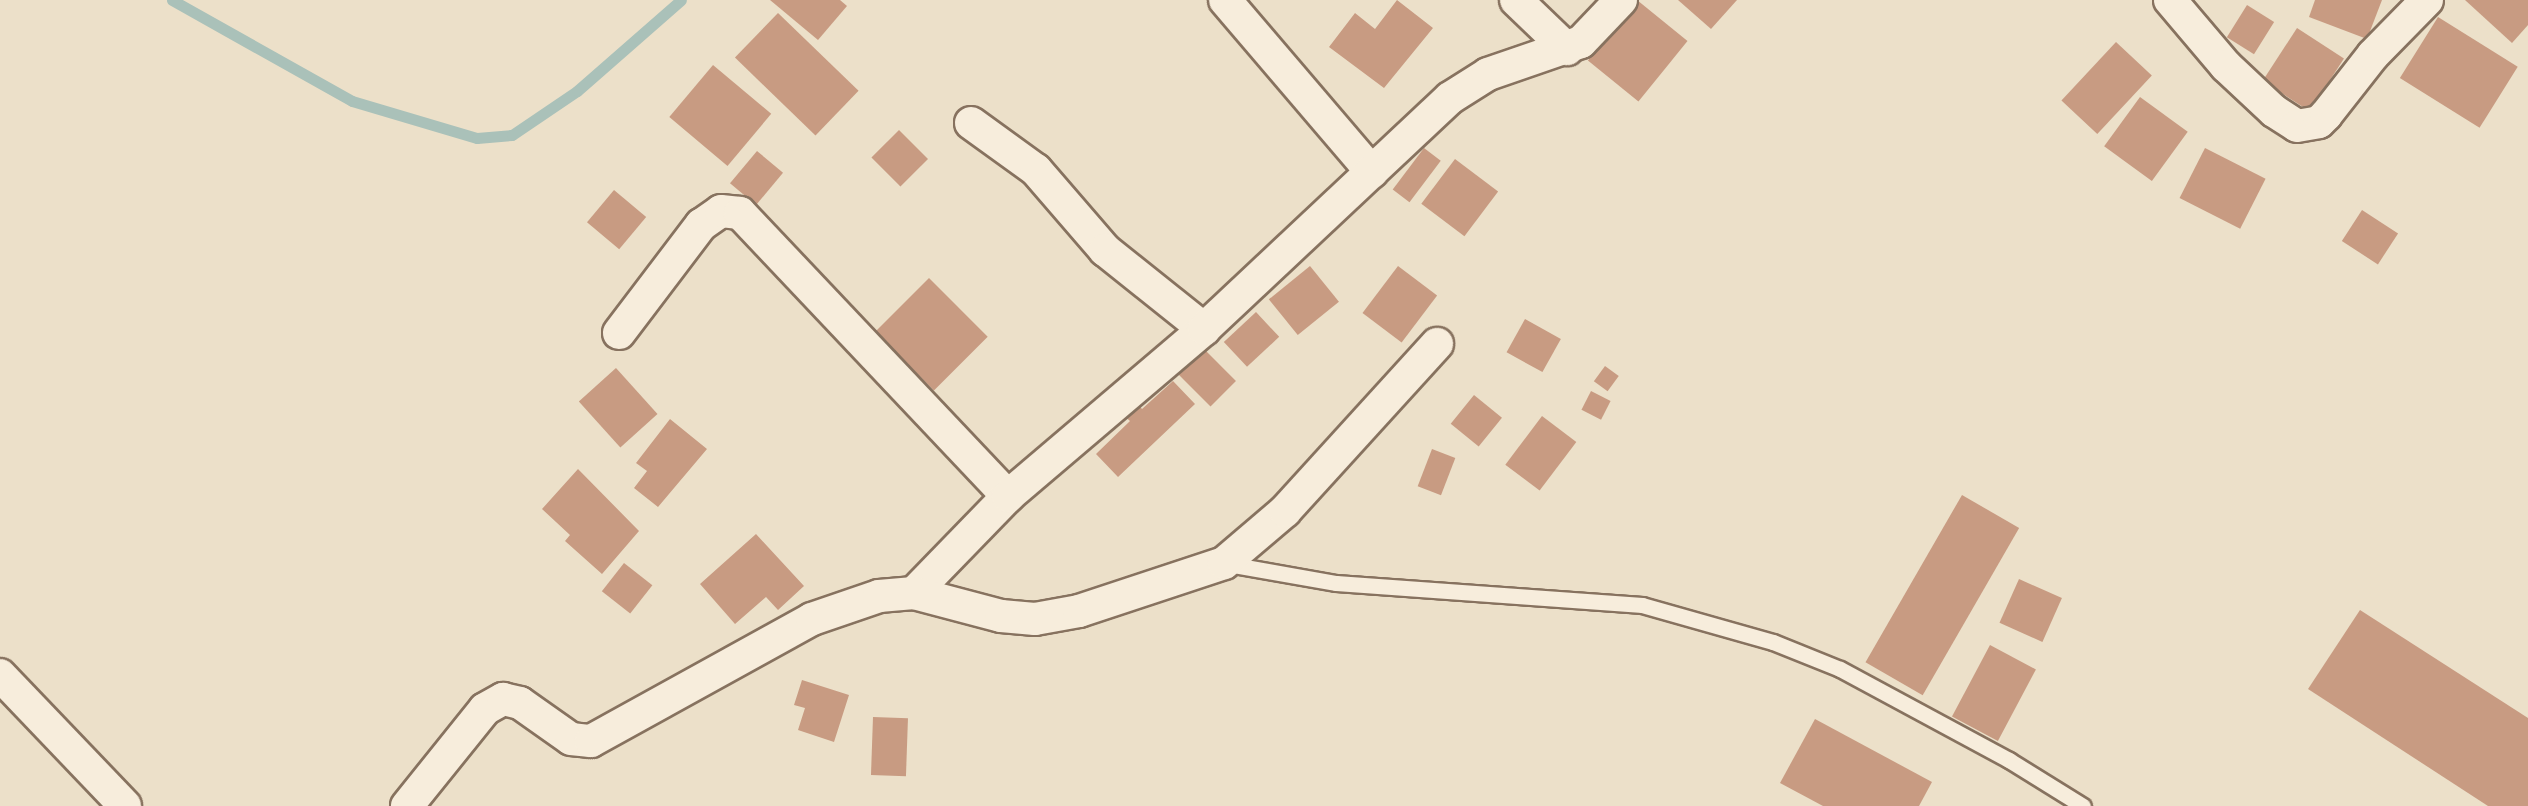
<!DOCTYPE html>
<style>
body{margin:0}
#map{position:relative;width:2528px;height:806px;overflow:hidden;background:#ece0c9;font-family:"Libre Baskerville",serif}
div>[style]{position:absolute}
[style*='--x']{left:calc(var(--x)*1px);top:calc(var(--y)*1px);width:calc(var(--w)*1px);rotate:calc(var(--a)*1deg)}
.stream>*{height:11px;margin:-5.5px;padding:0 5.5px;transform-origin:5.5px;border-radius:5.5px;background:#aac1b9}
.building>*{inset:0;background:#c89b82;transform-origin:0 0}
.roads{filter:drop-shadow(2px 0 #87725f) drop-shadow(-2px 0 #87725f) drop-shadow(0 2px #87725f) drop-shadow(0 -2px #87725f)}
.service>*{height:15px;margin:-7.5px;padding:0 7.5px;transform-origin:7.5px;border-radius:7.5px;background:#f7eddc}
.minor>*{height:32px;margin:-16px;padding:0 16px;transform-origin:16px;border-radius:16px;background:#f7eddc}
span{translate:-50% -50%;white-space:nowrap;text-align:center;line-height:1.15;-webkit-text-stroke:9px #f4ead8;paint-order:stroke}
</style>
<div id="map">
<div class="stream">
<i style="--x:172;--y:0;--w:206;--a:29.3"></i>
<i style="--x:352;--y:101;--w:130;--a:16.5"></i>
<i style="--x:477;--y:138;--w:35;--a:-5"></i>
<i style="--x:512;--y:135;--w:78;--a:-34.1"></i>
<i style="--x:577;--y:91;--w:138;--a:-41.2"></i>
</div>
<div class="building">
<i style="clip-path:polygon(770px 0,840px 0,847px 6px,818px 40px)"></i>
<i style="clip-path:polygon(1397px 0,1433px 28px,1384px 88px,1329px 47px,1355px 13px,1375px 29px)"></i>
<i style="left:1637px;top:0;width:65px;height:78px;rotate:39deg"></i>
<i style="clip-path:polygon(1678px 0,1737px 0,1711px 29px)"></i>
<i style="clip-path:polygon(2315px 0,2382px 0,2367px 39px,2309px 17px)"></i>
<i style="clip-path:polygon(2465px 0,2528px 0,2528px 25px,2512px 43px)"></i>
<i style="left:2247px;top:5px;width:32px;height:38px;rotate:32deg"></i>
<i style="left:778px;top:13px;width:112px;height:62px;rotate:44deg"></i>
<i style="left:2438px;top:17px;width:94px;height:72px;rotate:32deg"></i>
<i style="left:2297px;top:28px;width:56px;height:63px;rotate:33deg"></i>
<i style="left:2116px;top:42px;width:49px;height:80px;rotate:43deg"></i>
<i style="left:713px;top:65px;width:76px;height:68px;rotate:40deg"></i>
<i style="left:2140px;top:97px;width:59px;height:61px;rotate:36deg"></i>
<i style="left:899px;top:130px;width:41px;height:39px;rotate:45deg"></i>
<i style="left:1424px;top:148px;width:21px;height:52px;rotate:37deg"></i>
<i style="left:2205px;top:148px;width:68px;height:56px;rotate:27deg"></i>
<i style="left:757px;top:151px;width:34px;height:42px;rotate:40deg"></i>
<i style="left:1455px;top:159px;width:54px;height:56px;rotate:37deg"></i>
<i style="left:614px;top:190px;width:42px;height:42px;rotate:40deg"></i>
<i style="left:2362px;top:210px;width:43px;height:37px;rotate:33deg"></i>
<i style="left:1310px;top:266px;width:46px;height:53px;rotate:51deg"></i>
<i style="left:1398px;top:266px;width:49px;height:59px;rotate:37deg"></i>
<i style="left:929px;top:278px;width:83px;height:76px;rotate:45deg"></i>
<i style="left:1256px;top:312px;width:34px;height:44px;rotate:47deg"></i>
<i style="left:1525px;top:319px;width:41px;height:38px;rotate:29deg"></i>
<i style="left:1202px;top:347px;width:48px;height:36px;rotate:45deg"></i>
<i style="left:1605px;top:366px;width:17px;height:19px;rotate:36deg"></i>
<i style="left:616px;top:368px;width:62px;height:50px;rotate:48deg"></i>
<i style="clip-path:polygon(1173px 381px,1195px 404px,1118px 477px,1096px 454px,1130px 421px,1122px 414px,1135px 401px,1142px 409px)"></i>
<i style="left:1591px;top:391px;width:22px;height:21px;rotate:27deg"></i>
<i style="left:1474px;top:395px;width:36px;height:37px;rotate:39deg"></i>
<i style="left:1542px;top:416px;width:43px;height:61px;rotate:37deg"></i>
<i style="clip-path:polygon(670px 419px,707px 449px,658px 507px,634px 488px,647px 471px,636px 463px)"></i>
<i style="left:1432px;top:449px;width:25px;height:40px;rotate:21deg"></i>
<i style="clip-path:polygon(578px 469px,639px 531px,602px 574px,565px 541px,570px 535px,542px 509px)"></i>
<i style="left:1962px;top:495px;width:66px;height:193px;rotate:30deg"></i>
<i style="clip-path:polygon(756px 534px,804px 586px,778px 610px,766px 597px,735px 624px,700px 584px)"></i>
<i style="left:624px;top:563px;width:36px;height:36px;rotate:38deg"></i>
<i style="left:2019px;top:579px;width:47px;height:48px;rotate:24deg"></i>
<i style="clip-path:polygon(2360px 610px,2528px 718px,2528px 806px,2488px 806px,2308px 689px)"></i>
<i style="left:1990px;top:645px;width:52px;height:81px;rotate:28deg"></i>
<i style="clip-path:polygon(802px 680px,849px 695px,834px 742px,798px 730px,805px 708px,794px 705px)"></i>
<i style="left:873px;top:717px;width:35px;height:58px;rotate:2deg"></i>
<i style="clip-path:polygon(1815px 719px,1932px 782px,1919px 806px,1823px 806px,1780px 783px)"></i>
</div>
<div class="roads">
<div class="service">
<i style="--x:1228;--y:564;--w:110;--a:10"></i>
<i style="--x:1336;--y:583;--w:307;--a:4.1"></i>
<i style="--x:1642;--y:605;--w:136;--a:15.8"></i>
<i style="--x:1773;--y:642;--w:72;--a:21.9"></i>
<i style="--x:1840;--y:669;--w:192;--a:28.3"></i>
<i style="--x:2009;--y:760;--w:87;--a:31.9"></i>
</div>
<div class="minor">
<i style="--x:1225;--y:0;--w:226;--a:49.5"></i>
<i style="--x:1516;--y:0;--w:71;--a:43.9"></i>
<i style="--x:2170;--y:0;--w:87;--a:49.7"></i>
<i style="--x:2226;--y:66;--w:66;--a:43.2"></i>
<i style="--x:2274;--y:111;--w:27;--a:33"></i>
<i style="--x:2297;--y:126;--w:22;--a:-10"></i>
<i style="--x:2319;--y:122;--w:10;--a:-45"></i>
<i style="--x:2326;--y:115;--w:76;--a:-51.9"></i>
<i style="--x:2373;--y:55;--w:77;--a:-45.5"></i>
<i style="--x:971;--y:123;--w:80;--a:35.9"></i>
<i style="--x:1036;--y:170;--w:106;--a:49.2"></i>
<i style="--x:1105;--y:250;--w:127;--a:38.6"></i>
<i style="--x:619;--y:333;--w:136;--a:-52.8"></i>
<i style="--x:701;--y:225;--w:24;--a:-35"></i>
<i style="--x:721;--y:211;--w:19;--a:6"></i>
<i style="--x:740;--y:213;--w:390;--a:46.6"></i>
<i style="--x:914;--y:593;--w:135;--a:-45.9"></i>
<i style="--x:1008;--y:496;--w:257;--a:-40.4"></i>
<i style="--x:1204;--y:329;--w:337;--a:-43.2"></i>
<i style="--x:1450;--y:98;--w:45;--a:-32.3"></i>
<i style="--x:1488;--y:74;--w:98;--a:-19"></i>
<i style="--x:1581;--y:42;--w:58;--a:-46.4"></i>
<i style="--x:0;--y:675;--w:181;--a:46.3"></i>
<i style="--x:407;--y:806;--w:124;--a:-51.2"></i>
<i style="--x:485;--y:709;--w:21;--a:-29"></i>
<i style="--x:503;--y:699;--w:17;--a:13"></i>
<i style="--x:520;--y:703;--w:62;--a:35.2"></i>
<i style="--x:571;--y:739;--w:20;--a:6"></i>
<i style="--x:591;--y:741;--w:252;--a:-28.9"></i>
<i style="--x:812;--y:619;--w:71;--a:-18.9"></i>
<i style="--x:879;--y:596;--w:35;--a:-5"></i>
<i style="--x:914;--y:593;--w:90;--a:14.8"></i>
<i style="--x:1001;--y:616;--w:34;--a:5"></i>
<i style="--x:1035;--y:619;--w:45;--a:-10.3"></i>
<i style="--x:1079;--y:611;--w:153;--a:-18.3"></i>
<i style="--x:1224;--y:563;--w:80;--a:-40.4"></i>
<i style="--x:1285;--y:511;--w:226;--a:-47.7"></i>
</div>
</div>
</div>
